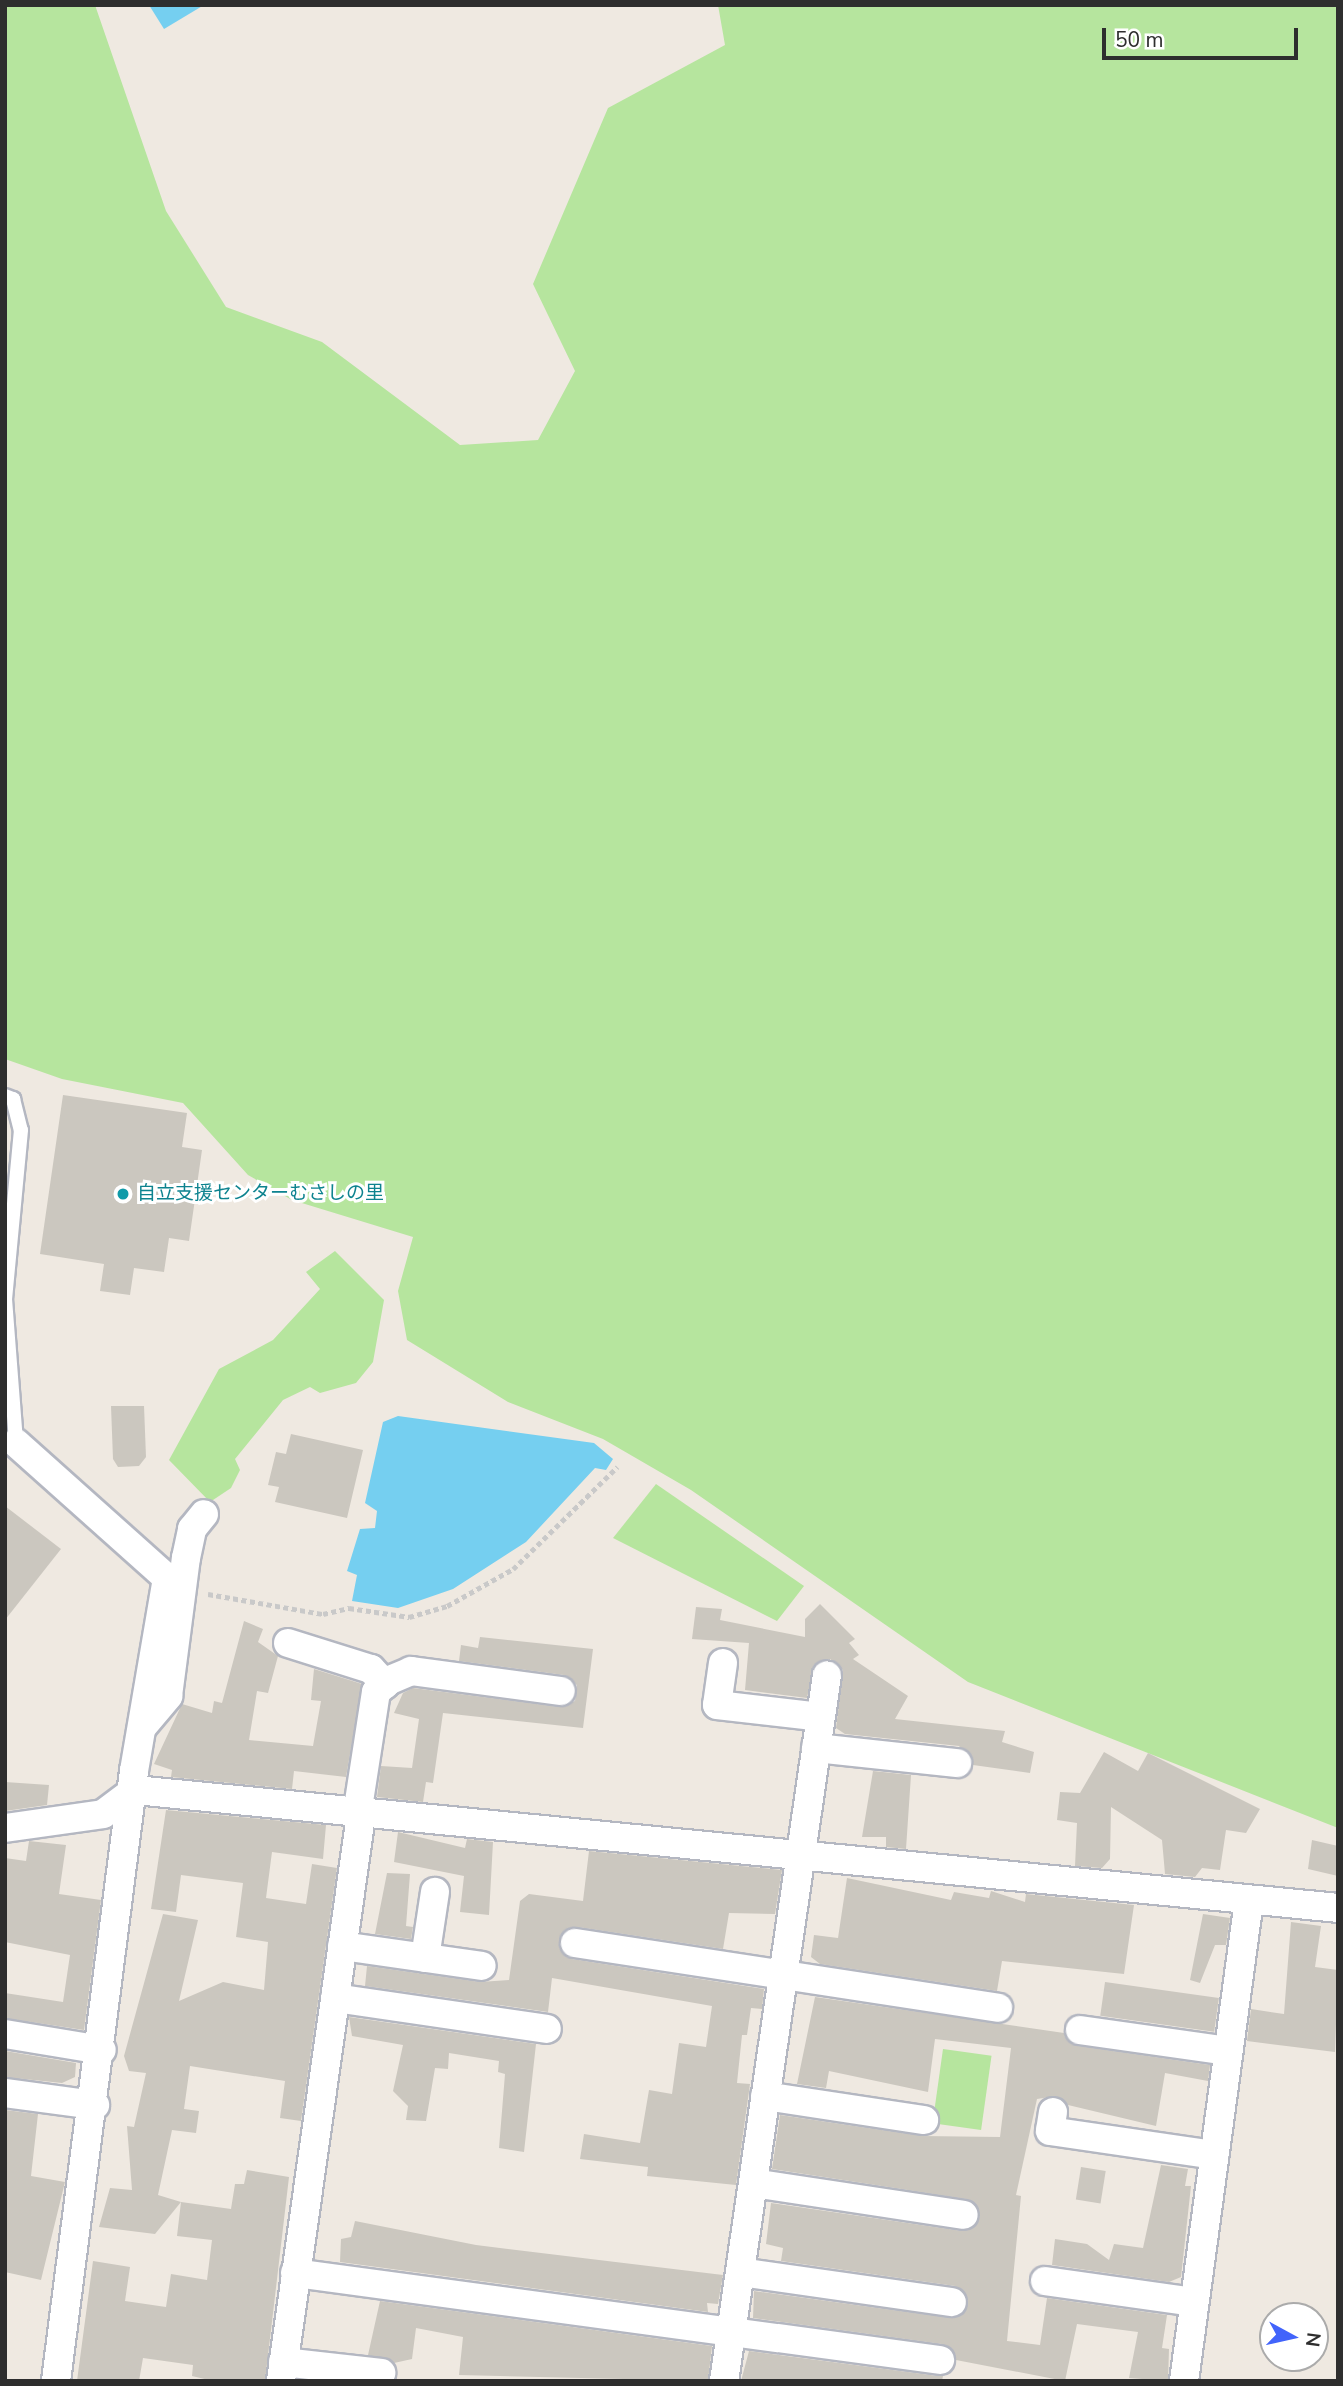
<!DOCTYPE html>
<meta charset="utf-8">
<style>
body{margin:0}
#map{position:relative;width:1343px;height:2386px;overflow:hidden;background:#efe9e1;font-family:"Nunito Sans","Noto Sans JP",sans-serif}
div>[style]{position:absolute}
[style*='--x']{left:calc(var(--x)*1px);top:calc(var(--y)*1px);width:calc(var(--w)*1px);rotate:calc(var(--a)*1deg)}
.green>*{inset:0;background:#b6e59e;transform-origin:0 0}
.water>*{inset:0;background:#75cff0}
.building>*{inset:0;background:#cbc7bf;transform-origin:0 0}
.path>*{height:4.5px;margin-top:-2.25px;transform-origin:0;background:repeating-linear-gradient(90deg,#c9c9c9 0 5px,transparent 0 8.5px)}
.roads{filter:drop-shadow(2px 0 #b4b7c1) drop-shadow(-2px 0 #b4b7c1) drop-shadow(0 2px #b4b7c1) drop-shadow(0 -2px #b4b7c1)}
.service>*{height:14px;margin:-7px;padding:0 7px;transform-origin:7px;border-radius:7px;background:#fff}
.minor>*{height:28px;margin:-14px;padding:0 14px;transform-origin:14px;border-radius:14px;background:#fff}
.dots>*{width:19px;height:19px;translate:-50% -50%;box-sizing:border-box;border:4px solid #fff;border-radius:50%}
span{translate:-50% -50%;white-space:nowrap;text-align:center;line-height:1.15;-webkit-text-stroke:6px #fff;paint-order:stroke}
.culture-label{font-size:19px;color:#0d838f}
.left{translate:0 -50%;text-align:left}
.frame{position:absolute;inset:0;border:7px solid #2e2e2e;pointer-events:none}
.north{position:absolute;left:1259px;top:2302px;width:70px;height:70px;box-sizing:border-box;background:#fff;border:2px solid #ababab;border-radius:50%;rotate:98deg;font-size:19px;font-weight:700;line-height:28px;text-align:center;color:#2e2e2e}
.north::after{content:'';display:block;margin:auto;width:24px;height:32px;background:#4264fb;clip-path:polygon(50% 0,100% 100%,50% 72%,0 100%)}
.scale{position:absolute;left:1102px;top:28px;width:196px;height:32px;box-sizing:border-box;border:4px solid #2e2e2e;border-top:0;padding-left:9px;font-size:21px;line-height:24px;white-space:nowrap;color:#2e2e2e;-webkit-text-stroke:5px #fff;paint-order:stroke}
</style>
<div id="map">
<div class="green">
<i style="clip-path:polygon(5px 5px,95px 5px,166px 211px,226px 307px,322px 342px,460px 445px,538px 440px,575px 371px,533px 284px,608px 108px,725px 45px,718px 5px,1338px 5px,1338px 1828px,968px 1682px,691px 1490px,603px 1439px,508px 1402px,407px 1340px,398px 1291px,413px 1237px,292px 1200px,248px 1175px,183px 1103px,62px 1079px,5px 1059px)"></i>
<i style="clip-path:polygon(335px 1251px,384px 1300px,373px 1362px,356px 1383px,320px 1393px,310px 1387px,283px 1400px,235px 1459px,240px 1470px,231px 1488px,210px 1502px,169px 1460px,219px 1369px,273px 1340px,320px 1289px,306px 1272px)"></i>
<i style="clip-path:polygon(656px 1484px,804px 1586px,777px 1621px,613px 1538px)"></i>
<i style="left:943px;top:2049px;width:49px;height:75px;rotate:8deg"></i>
</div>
<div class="water">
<i style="clip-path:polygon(149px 5px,204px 5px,164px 29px)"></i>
<i style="clip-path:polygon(398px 1416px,594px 1443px,613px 1459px,606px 1470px,595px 1468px,526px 1542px,453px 1589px,398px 1608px,352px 1601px,357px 1575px,347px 1571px,360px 1529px,375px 1528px,377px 1511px,365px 1503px,383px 1422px)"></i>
</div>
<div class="building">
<i style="clip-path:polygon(63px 1095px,187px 1113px,182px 1147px,202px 1150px,189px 1241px,169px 1238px,164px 1272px,134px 1268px,130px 1295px,100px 1291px,104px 1264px,40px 1254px)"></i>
<i style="clip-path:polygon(111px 1406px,144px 1406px,146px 1457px,139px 1466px,118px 1467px,113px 1459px)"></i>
<i style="clip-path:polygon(291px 1434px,363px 1450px,347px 1518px,275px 1502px,279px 1487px,268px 1485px,276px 1452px,286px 1454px)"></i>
<i style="clip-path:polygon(5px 1506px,61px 1549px,5px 1620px)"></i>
<i style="clip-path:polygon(820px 1604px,855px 1639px,849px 1643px,859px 1655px,853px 1659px,908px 1696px,895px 1719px,1005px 1731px,1002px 1742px,1034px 1752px,1030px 1773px,973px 1765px,959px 1746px,845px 1734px,836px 1728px,843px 1670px,830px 1659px,814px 1665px,807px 1698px,745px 1690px,749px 1643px,692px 1639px,696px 1607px,722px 1609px,720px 1620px,805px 1637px,805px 1619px)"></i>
<i style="clip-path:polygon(244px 1621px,263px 1629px,258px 1642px,278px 1656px,268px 1693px,257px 1691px,249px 1740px,313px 1746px,321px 1701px,311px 1700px,314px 1669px,362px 1684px,346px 1777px,294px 1771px,292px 1789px,171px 1777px,172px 1770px,154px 1764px,182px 1704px,212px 1713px,214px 1701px,222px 1703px)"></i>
<i style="clip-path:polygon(480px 1637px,593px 1649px,583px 1728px,443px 1713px,433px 1783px,426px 1782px,423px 1802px,377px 1797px,381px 1766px,412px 1768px,419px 1719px,394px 1713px,403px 1693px,413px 1688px,559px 1707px,575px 1701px,577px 1685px,564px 1675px,459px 1661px,461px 1645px,478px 1648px)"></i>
<i style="clip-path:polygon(1104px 1752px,1138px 1771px,1148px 1753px,1260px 1809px,1246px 1833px,1226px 1830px,1220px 1870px,1202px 1868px,1195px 1877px,1165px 1874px,1162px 1840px,1111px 1807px,1110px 1859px,1102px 1868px,1075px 1866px,1077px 1823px,1057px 1820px,1060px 1792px,1080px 1793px)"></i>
<i style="clip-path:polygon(873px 1771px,911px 1775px,906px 1849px,886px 1847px,886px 1837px,862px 1837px)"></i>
<i style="clip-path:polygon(5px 1782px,49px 1785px,47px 1805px,5px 1811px)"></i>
<i style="clip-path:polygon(166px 1810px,326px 1825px,323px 1859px,272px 1852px,266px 1898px,306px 1904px,312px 1864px,337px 1868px,301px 2121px,280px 2118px,285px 2081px,190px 2066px,184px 2109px,199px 2111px,196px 2133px,172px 2130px,158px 2195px,181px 2202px,155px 2234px,99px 2227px,110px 2188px,132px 2190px,127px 2126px,134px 2127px,146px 2073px,129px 2071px,124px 2056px,163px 1914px,198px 1920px,179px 2001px,223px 1982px,264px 1990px,268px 1942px,236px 1937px,243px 1883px,181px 1875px,176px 1912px,151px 1909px)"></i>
<i style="clip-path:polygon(398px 1832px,465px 1848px,467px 1839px,493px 1842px,489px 1915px,460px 1912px,464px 1876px,394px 1862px)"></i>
<i style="clip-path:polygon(1312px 1840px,1338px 1846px,1338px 1876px,1308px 1869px)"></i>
<i style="clip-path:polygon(29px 1841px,66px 1845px,59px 1894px,101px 1900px,84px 2030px,5px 2018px,5px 1993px,63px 2002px,70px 1955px,5px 1942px,5px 1858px,26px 1861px)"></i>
<i style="clip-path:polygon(589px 1851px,782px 1870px,775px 1914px,729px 1913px,723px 1949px,578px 1927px,559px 1941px,572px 1959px,764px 1989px,762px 2009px,751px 2008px,747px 2035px,742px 2035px,737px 2083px,750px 2084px,736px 2185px,647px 2176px,648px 2167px,580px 2159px,584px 2134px,640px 2143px,649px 2090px,672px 2094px,679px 2043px,706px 2047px,712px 2006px,552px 1978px,548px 2012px,365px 1986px,367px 1966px,480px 1982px,509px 1980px,520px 1901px,529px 1894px,583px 1901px)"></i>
<i style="clip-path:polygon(387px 1873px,410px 1874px,406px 1926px,413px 1927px,411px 1939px,375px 1934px)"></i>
<i style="clip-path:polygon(847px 1878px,951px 1900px,954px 1892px,989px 1898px,991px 1891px,1025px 1902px,1026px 1894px,1134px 1905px,1124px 1974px,1002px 1961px,997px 1991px,820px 1964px,811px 1957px,814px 1935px,838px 1938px)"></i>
<i style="clip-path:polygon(1203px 1914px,1230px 1918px,1226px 1945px,1215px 1945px,1200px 1983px,1190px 1980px)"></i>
<i style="clip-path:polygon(1291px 1922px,1321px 1926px,1315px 1967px,1338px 1970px,1335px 2052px,1247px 2041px,1251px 2009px,1284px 2014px)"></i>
<i style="left:1105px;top:1982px;width:115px;height:34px;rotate:8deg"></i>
<i style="clip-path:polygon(815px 1997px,1064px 2033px,1078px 2046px,1210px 2065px,1208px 2081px,1165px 2073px,1156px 2126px,1068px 2105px,1056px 2096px,1037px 2099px,1016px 2195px,1021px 2196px,1007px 2341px,1040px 2345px,1047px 2298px,1167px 2315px,1162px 2348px,1169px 2349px,1168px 2381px,1129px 2378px,1138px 2332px,1077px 2324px,1065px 2381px,956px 2360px,942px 2344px,753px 2318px,754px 2291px,950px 2318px,968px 2305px,955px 2286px,781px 2261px,783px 2248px,766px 2244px,771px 2203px,962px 2231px,980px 2217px,966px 2199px,772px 2169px,780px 2115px,922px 2136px,1000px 2137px,1011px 2048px,935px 2039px,928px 2092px,829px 2071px,826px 2088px,797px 2084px)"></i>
<i style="clip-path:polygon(349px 2017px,536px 2044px,524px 2152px,499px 2148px,505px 2074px,498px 2072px,499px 2061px,449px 2053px,448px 2069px,435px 2068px,426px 2121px,406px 2120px,408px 2106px,393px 2091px,403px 2045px,352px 2036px)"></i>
<i style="clip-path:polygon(5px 2051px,76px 2063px,75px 2077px,62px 2083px,5px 2077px)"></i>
<i style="clip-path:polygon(5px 2110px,38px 2114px,31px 2176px,65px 2182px,41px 2280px,5px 2272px)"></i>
<i style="clip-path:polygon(1161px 2165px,1188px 2169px,1185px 2186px,1191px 2186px,1181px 2277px,1169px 2282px,1052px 2265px,1055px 2239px,1087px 2244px,1109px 2260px,1114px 2244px,1143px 2248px)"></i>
<i style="left:1081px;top:2167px;width:25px;height:33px;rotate:9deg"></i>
<i style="clip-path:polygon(247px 2170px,289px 2177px,265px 2381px,213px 2381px,192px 2376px,193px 2365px,143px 2358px,139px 2381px,77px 2381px,93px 2261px,130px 2267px,125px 2301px,166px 2307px,171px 2274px,207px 2280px,212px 2240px,177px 2236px,181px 2202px,231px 2209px,235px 2184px,244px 2184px)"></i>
<i style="clip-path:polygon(355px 2221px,476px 2245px,723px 2275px,718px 2304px,707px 2303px,708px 2312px,340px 2262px,341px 2239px,351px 2237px)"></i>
<i style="clip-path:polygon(380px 2301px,712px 2346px,708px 2381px,459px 2375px,463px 2337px,416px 2328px,412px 2359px,394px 2363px,368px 2355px)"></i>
<i style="clip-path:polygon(749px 2351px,938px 2376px,943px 2376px,942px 2381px,741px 2381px)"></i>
</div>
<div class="path">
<i style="--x:208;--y:1594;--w:117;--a:9.9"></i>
<i style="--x:323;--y:1614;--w:27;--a:-13"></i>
<i style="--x:349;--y:1608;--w:61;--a:8.5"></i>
<i style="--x:409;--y:1617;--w:40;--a:-16"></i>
<i style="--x:447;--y:1606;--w:76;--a:-29.3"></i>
<i style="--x:513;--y:1569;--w:146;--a:-44.4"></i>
</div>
<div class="roads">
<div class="service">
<i style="--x:5;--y:1096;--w:9;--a:21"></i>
<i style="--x:13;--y:1099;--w:32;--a:76"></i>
<i style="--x:21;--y:1130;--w:170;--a:95.4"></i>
<i style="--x:5;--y:1299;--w:144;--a:85.6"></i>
</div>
<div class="minor">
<i style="--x:16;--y:1443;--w:203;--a:41.8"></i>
<i style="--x:167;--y:1578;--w:196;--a:99.7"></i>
<i style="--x:134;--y:1771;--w:615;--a:97.29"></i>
<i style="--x:288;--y:1643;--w:87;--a:17.4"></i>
<i style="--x:371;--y:1669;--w:21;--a:47"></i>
<i style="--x:723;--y:1663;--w:42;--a:98.1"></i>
<i style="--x:717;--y:1705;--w:104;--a:6.6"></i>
<i style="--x:144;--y:1725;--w:38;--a:-50"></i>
<i style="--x:168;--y:1696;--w:139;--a:-82.6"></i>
<i style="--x:186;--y:1558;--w:30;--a:-78"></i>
<i style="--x:192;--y:1529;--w:19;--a:-51"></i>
<i style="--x:816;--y:1748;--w:142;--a:6.1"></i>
<i style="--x:358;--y:1808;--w:117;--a:-81.2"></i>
<i style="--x:376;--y:1692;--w:18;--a:-41"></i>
<i style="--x:390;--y:1680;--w:23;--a:-23"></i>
<i style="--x:411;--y:1671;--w:151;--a:7.6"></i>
<i style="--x:5;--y:1828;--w:99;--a:-8.1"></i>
<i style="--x:103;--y:1814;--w:40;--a:-37"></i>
<i style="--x:135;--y:1790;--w:1209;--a:5.6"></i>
<i style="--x:575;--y:1943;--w:428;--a:8.7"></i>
<i style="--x:342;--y:1946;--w:141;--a:8.1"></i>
<i style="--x:425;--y:1958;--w:67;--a:-81.4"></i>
<i style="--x:335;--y:1998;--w:214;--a:8.3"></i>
<i style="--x:1080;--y:2030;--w:149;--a:8.1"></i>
<i style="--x:5;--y:2034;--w:98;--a:9.4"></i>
<i style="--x:5;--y:2093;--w:91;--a:7.6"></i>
<i style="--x:765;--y:2096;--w:161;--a:8.6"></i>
<i style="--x:1053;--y:2112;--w:19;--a:99"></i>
<i style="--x:1050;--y:2131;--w:166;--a:8.3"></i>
<i style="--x:753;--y:2183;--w:213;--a:8.6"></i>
<i style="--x:740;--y:2272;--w:214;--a:8.1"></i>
<i style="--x:295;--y:2273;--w:651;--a:7.68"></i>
<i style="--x:1045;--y:2281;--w:150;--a:8"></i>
<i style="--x:283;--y:2362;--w:99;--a:6.4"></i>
<i style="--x:281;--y:2381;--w:579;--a:-81.95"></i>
<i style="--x:724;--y:2381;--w:713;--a:-81.7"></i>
<i style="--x:1184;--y:2381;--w:486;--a:-82.3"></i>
</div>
</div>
<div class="dots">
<i style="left:123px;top:1194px;background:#0f9aa8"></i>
</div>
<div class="culture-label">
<span class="left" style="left:137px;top:1194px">自立支援センターむさしの里</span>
</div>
<div class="frame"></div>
<div class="north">N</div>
<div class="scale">50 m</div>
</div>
